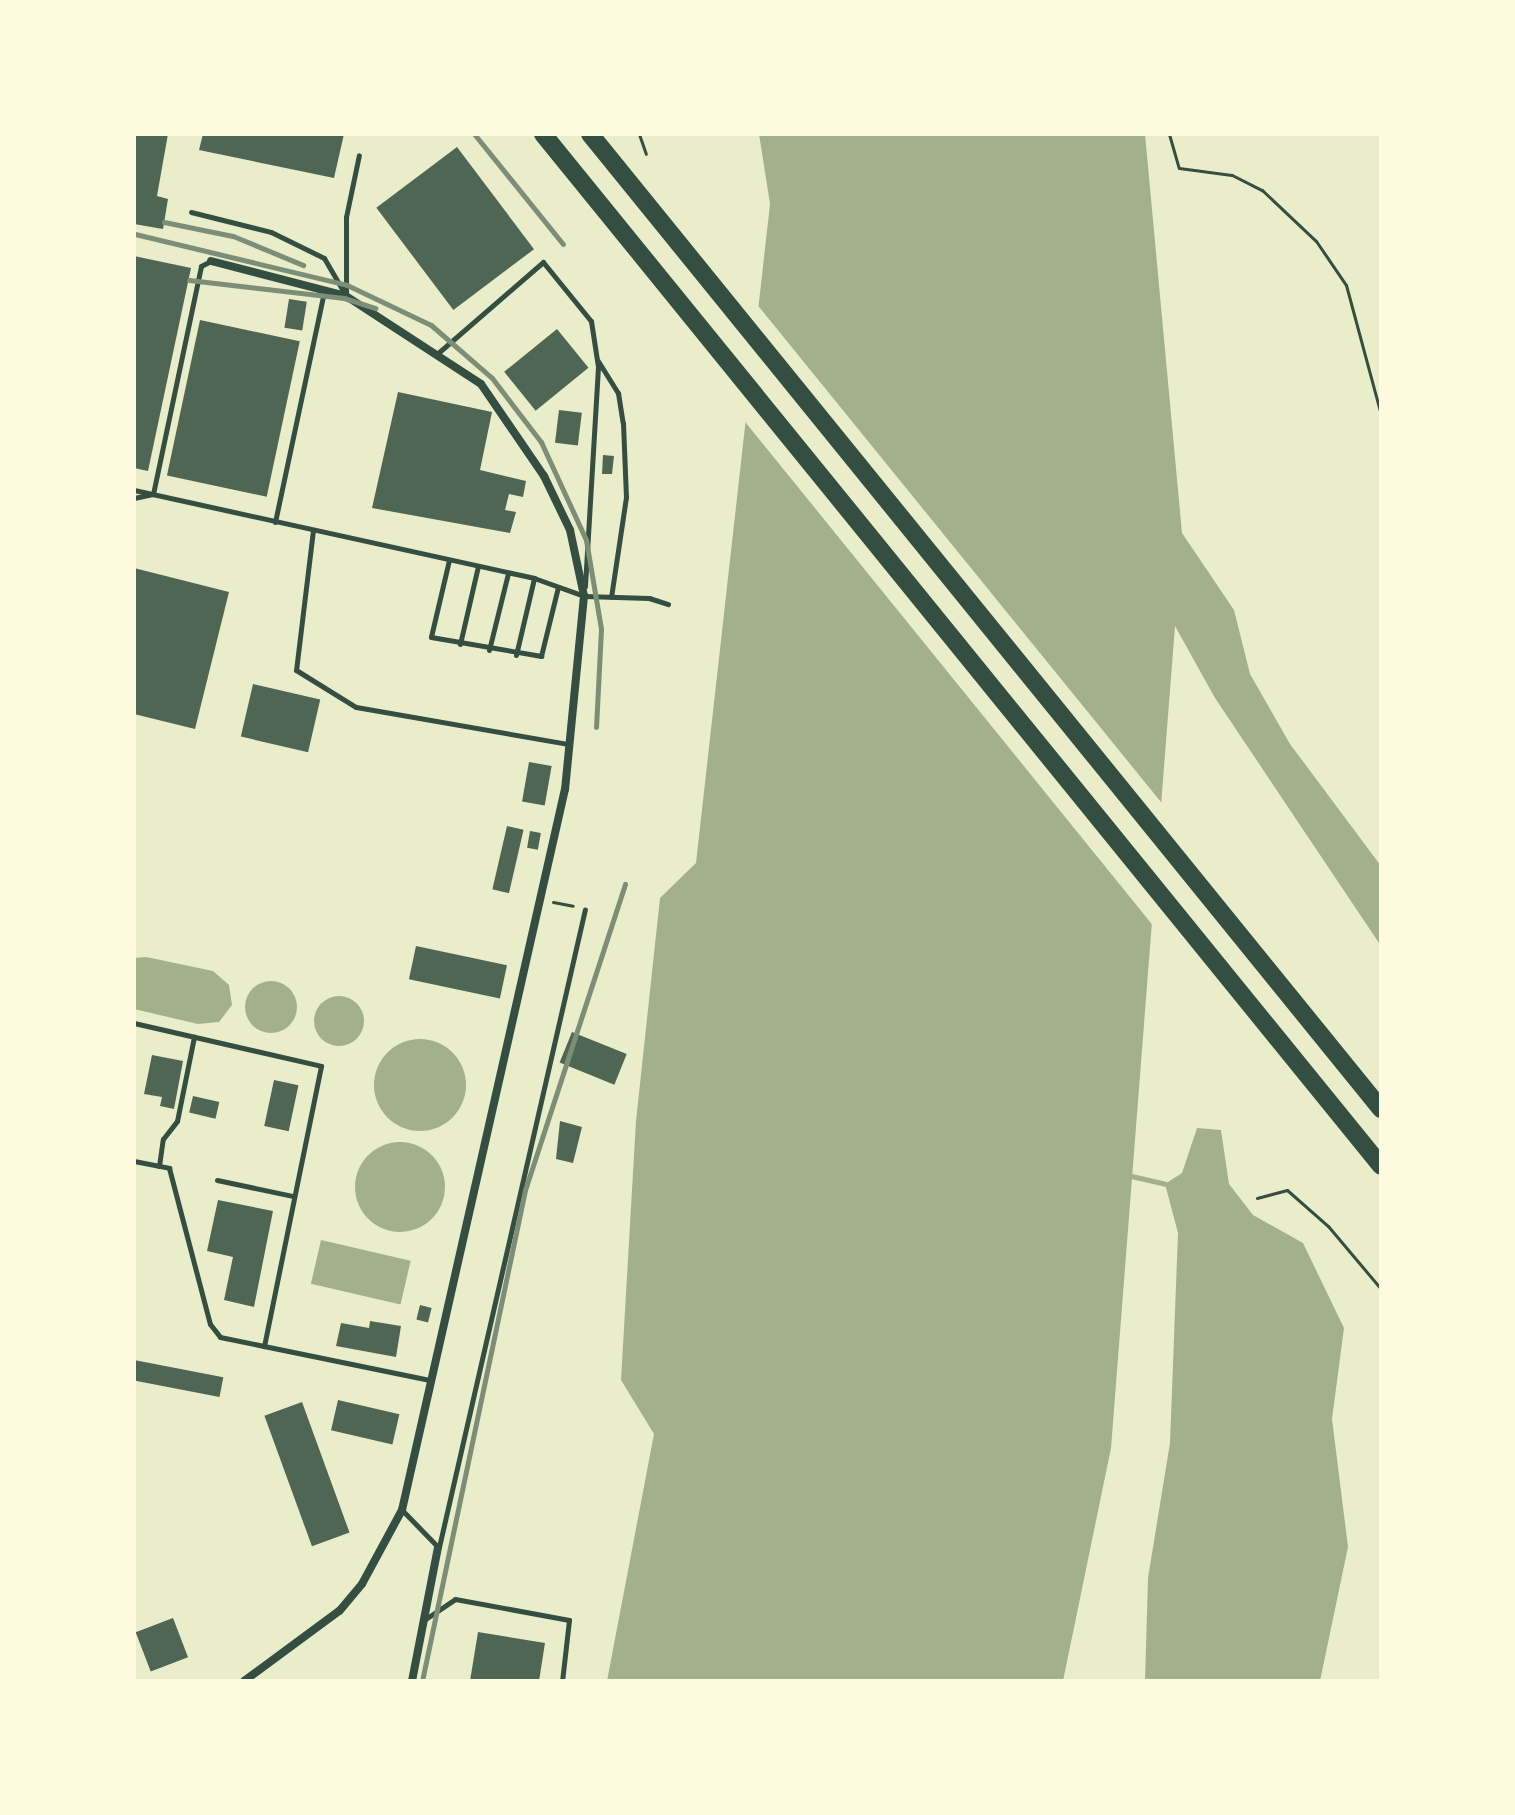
<!DOCTYPE html>
<style>
body{margin:0}
#map{position:relative;width:1515px;height:1815px;overflow:hidden;background:#e9edc9;font-family:"Fira Sans Condensed",sans-serif}
div>[style]{position:absolute}
[style*='--x']{left:calc(var(--x)*1px);top:calc(var(--y)*1px);width:calc(var(--w)*1px);rotate:calc(var(--a)*1deg)}
.water>*{inset:0;background:#a3b18a;transform-origin:0 0}
.round{border-radius:50%}
.pier>*{inset:0;background:#e9edc9}
.stream>*{height:5px;margin:-2.5px;padding:0 2.5px;transform-origin:2.5px;border-radius:2.5px;background:#a3b18a}
.building>*{inset:0;background:#4f6655;transform-origin:0 0}
.path>*{height:3px;margin:-1.5px;padding:0 1.5px;transform-origin:1.5px;border-radius:1.5px;background:#344e41}
.service>*{height:5px;margin:-2.5px;padding:0 2.5px;transform-origin:2.5px;border-radius:2.5px;background:#344e41}
.minor>*{height:8px;margin:-4px;padding:0 4px;transform-origin:4px;border-radius:4px;background:#344e41}
.motorway>*{height:18px;margin:-9px;padding:0 9px;transform-origin:9px;border-radius:9px;background:#344e41}
.rail>*{height:5px;margin:-2.5px;padding:0 2.5px;transform-origin:2.5px;border-radius:2.5px;background:#7c8e77}
span{translate:-50% -50%;white-space:nowrap;text-align:center;line-height:1.15;-webkit-text-stroke:6px #fefae0;paint-order:stroke}
.frame{position:absolute;inset:0;border:136px solid #fefae0;pointer-events:none}
</style>
<div id="map">
<div class="water">
<i style="clip-path:polygon(759px 134px,1145px 134px,1182px 533px,1234px 610px,1250px 674px,1290px 744px,1381px 866px,1381px 946px,1215px 698px,1175px 626px,1111px 1448px,1063px 1681px,607px 1681px,654px 1434px,621px 1380px,636px 1121px,660px 898px,696px 863px,770px 204px)"></i>
<i style="clip-path:polygon(146px 957px,213px 971px,229px 985px,232px 1005px,219px 1022px,198px 1024px,134px 1009px,134px 958px)"></i>
<i class="round" style="left:245px;top:981px;width:52px;height:52px"></i>
<i class="round" style="left:314px;top:996px;width:50px;height:50px"></i>
<i class="round" style="left:374px;top:1039px;width:92px;height:92px"></i>
<i style="clip-path:polygon(1197px 1128px,1221px 1130px,1229px 1184px,1253px 1215px,1303px 1243px,1344px 1328px,1332px 1419px,1348px 1547px,1320px 1681px,1145px 1681px,1148px 1578px,1170px 1443px,1178px 1233px,1165px 1184px,1182px 1173px)"></i>
<i class="round" style="left:355px;top:1142px;width:90px;height:90px"></i>
<i style="left:321px;top:1240px;width:92px;height:45px;rotate:13deg"></i>
</div>
<div class="pier">
<i style="clip-path:polygon(755px 302px,1165px 807px,1155px 928px,742px 418px)"></i>
</div>
<div class="stream">
<i style="--x:1127;--y:1175;--w:39;--a:13"></i>
</div>
<div class="building">
<i style="clip-path:polygon(134px 134px,168px 134px,157px 196px,168px 199px,163px 229px,134px 224px)"></i>
<i style="clip-path:polygon(203px 134px,344px 134px,334px 178px,199px 150px)"></i>
<i style="left:457px;top:147px;width:128px;height:101px;rotate:53deg"></i>
<i style="clip-path:polygon(134px 256px,191px 268px,148px 471px,134px 468px)"></i>
<i style="left:289px;top:299px;width:18px;height:29px;rotate:9deg"></i>
<i style="left:200px;top:320px;width:102px;height:159px;rotate:12deg"></i>
<i style="left:557px;top:329px;width:50px;height:68px;rotate:51deg"></i>
<i style="clip-path:polygon(398px 392px,492px 412px,480px 470px,526px 481px,523px 497px,509px 494px,505px 510px,516px 512px,510px 533px,372px 508px)"></i>
<i style="left:559px;top:410px;width:23px;height:33px;rotate:7deg"></i>
<i style="clip-path:polygon(603px 455px,614px 456px,612px 474px,602px 474px)"></i>
<i style="clip-path:polygon(134px 568px,229px 592px,195px 729px,134px 714px)"></i>
<i style="left:253px;top:684px;width:69px;height:54px;rotate:13deg"></i>
<i style="left:529px;top:762px;width:23px;height:40px;rotate:10deg"></i>
<i style="left:507px;top:826px;width:17px;height:65px;rotate:13deg"></i>
<i style="left:530px;top:831px;width:11px;height:17px;rotate:10deg"></i>
<i style="left:416px;top:946px;width:93px;height:34px;rotate:12deg"></i>
<i style="left:572px;top:1032px;width:59px;height:33px;rotate:22deg"></i>
<i style="clip-path:polygon(152px 1055px,183px 1061px,174px 1109px,160px 1106px,162px 1097px,144px 1094px)"></i>
<i style="left:274px;top:1080px;width:25px;height:47px;rotate:12deg"></i>
<i style="left:193px;top:1096px;width:27px;height:17px;rotate:13deg"></i>
<i style="clip-path:polygon(560px 1121px,582px 1127px,573px 1163px,556px 1159px)"></i>
<i style="clip-path:polygon(218px 1200px,273px 1211px,254px 1307px,224px 1300px,233px 1257px,207px 1251px)"></i>
<i style="left:420px;top:1305px;width:12px;height:15px;rotate:14deg"></i>
<i style="clip-path:polygon(370px 1321px,401px 1326px,396px 1357px,336px 1346px,341px 1323px,369px 1328px)"></i>
<i style="left:134px;top:1360px;width:91px;height:20px;rotate:11deg"></i>
<i style="left:338px;top:1400px;width:63px;height:31px;rotate:13deg"></i>
<i style="left:302px;top:1402px;width:139px;height:40px;rotate:70deg"></i>
<i style="left:173px;top:1618px;width:42px;height:40px;rotate:69deg"></i>
<i style="clip-path:polygon(478px 1632px,545px 1643px,539px 1681px,470px 1681px)"></i>
</div>
<div class="path">
<i style="--x:639;--y:134;--w:21;--a:71"></i>
<i style="--x:1169;--y:134;--w:35;--a:74"></i>
<i style="--x:1179;--y:168;--w:53;--a:7.5"></i>
<i style="--x:1232;--y:175;--w:34;--a:27"></i>
<i style="--x:1262;--y:190;--w:74;--a:43.4"></i>
<i style="--x:1316;--y:241;--w:53;--a:55.7"></i>
<i style="--x:1346;--y:285;--w:135;--a:74.9"></i>
<i style="--x:553;--y:902;--w:20;--a:11"></i>
<i style="--x:1257;--y:1198;--w:31;--a:-15"></i>
<i style="--x:1287;--y:1190;--w:55;--a:41.3"></i>
<i style="--x:1328;--y:1226;--w:82;--a:49.9"></i>
</div>
<div class="service">
<i style="--x:191;--y:212;--w:82;--a:14"></i>
<i style="--x:271;--y:232;--w:59;--a:26.1"></i>
<i style="--x:324;--y:258;--w:44;--a:59.9"></i>
<i style="--x:346;--y:295;--w:78;--a:-90"></i>
<i style="--x:346;--y:217;--w:63;--a:-78.2"></i>
<i style="--x:438;--y:353;--w:139;--a:-40.9"></i>
<i style="--x:543;--y:262;--w:76;--a:50.9"></i>
<i style="--x:591;--y:321;--w:47;--a:81.3"></i>
<i style="--x:598;--y:367;--w:220;--a:93.4"></i>
<i style="--x:598;--y:361;--w:38;--a:58"></i>
<i style="--x:618;--y:393;--w:30;--a:81"></i>
<i style="--x:623;--y:423;--w:74;--a:87.7"></i>
<i style="--x:626;--y:497;--w:101;--a:98.5"></i>
<i style="--x:134;--y:490;--w:410;--a:12.4"></i>
<i style="--x:534;--y:578;--w:53;--a:19.8"></i>
<i style="--x:584;--y:596;--w:65;--a:1.8"></i>
<i style="--x:649;--y:598;--w:20;--a:18"></i>
<i style="--x:134;--y:498;--w:19;--a:-12"></i>
<i style="--x:153;--y:494;--w:233;--a:-78.1"></i>
<i style="--x:201;--y:266;--w:11;--a:-27"></i>
<i style="--x:275;--y:522;--w:236;--a:-78"></i>
<i style="--x:313;--y:530;--w:141;--a:96.9"></i>
<i style="--x:296;--y:670;--w:70;--a:31.7"></i>
<i style="--x:356;--y:707;--w:216;--a:9.9"></i>
<i style="--x:449;--y:560;--w:79;--a:103.2"></i>
<i style="--x:431;--y:637;--w:112;--a:9.8"></i>
<i style="--x:541;--y:656;--w:71;--a:-76.2"></i>
<i style="--x:460;--y:644;--w:80;--a:-77"></i>
<i style="--x:489;--y:650;--w:79;--a:-76.1"></i>
<i style="--x:516;--y:655;--w:79;--a:-76.8"></i>
<i style="--x:134;--y:1023;--w:192;--a:12.9"></i>
<i style="--x:321;--y:1066;--w:286;--a:101.5"></i>
<i style="--x:134;--y:1161;--w:36;--a:11"></i>
<i style="--x:169;--y:1168;--w:161;--a:75.3"></i>
<i style="--x:210;--y:1324;--w:16;--a:52"></i>
<i style="--x:220;--y:1337;--w:214;--a:11.6"></i>
<i style="--x:159;--y:1166;--w:27;--a:-82"></i>
<i style="--x:163;--y:1139;--w:23;--a:-52"></i>
<i style="--x:177;--y:1121;--w:86;--a:-78.6"></i>
<i style="--x:217;--y:1180;--w:78;--a:11.9"></i>
<i style="--x:402;--y:1510;--w:52;--a:45.8"></i>
<i style="--x:439;--y:1547;--w:654;--a:-77.11"></i>
<i style="--x:424;--y:1620;--w:37;--a:-34"></i>
<i style="--x:455;--y:1599;--w:116;--a:10.4"></i>
<i style="--x:569;--y:1620;--w:61;--a:96.5"></i>
</div>
<div class="minor">
<i style="--x:211;--y:261;--w:139;--a:14.5"></i>
<i style="--x:346;--y:296;--w:161;--a:33.1"></i>
<i style="--x:481;--y:384;--w:112;--a:55.6"></i>
<i style="--x:544;--y:476;--w:60;--a:64.3"></i>
<i style="--x:570;--y:530;--w:67;--a:78"></i>
<i style="--x:584;--y:596;--w:194;--a:95.6"></i>
<i style="--x:565;--y:789;--w:739;--a:102.74"></i>
<i style="--x:402;--y:1510;--w:84;--a:118.4"></i>
<i style="--x:362;--y:1584;--w:35;--a:130"></i>
<i style="--x:339;--y:1611;--w:118;--a:143.6"></i>
<i style="--x:412;--y:1681;--w:136;--a:-79"></i>
</div>
<div class="motorway">
<i style="--x:543;--y:134;--w:1329;--a:50.92"></i>
<i style="--x:590;--y:134;--w:1256;--a:50.95"></i>
</div>
<div class="rail">
<i style="--x:475;--y:135;--w:140;--a:51.1"></i>
<i style="--x:164;--y:222;--w:70;--a:11.5"></i>
<i style="--x:233;--y:236;--w:76;--a:22.5"></i>
<i style="--x:135;--y:234;--w:218;--a:13.5"></i>
<i style="--x:347;--y:285;--w:93;--a:25.5"></i>
<i style="--x:431;--y:325;--w:81;--a:41"></i>
<i style="--x:492;--y:378;--w:81;--a:52.6"></i>
<i style="--x:541;--y:442;--w:108;--a:65.3"></i>
<i style="--x:586;--y:540;--w:90;--a:80.4"></i>
<i style="--x:601;--y:629;--w:98;--a:92.9"></i>
<i style="--x:189;--y:280;--w:156;--a:6.6"></i>
<i style="--x:344;--y:298;--w:33;--a:18"></i>
<i style="--x:422;--y:1681;--w:502;--a:-78.15"></i>
<i style="--x:525;--y:1190;--w:322;--a:-71.9"></i>
</div>
<div class="frame"></div>
</div>
